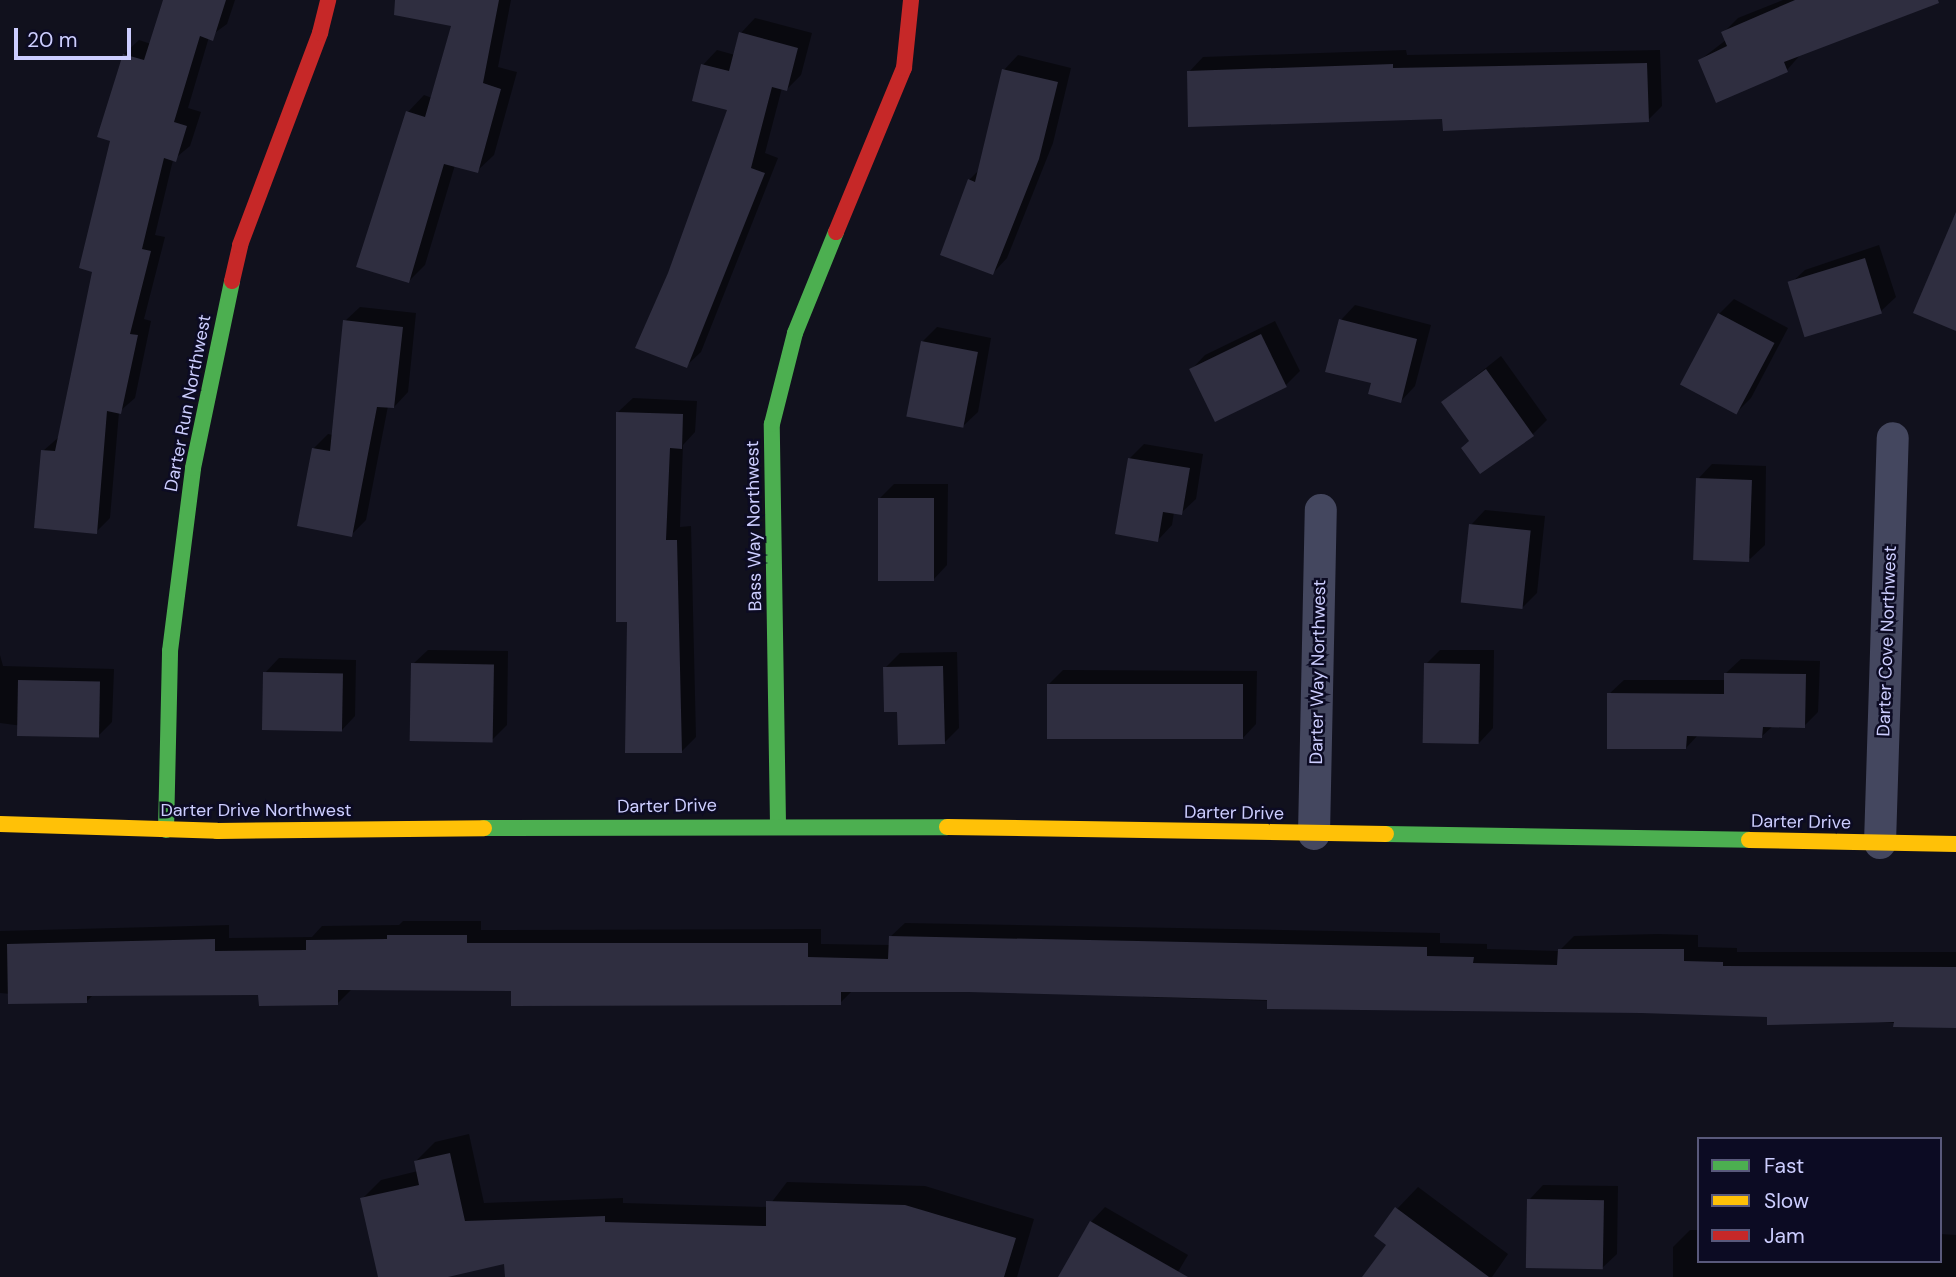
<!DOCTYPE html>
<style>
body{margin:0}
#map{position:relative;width:1956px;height:1277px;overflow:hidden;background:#11111d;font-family:"DM Sans",sans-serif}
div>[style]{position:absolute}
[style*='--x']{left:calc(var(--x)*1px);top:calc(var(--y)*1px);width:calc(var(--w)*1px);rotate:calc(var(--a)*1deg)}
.shadow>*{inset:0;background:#0007}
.building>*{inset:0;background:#2f2e40;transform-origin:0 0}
.street>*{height:32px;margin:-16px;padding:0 16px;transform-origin:16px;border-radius:16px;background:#44475f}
.fast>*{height:16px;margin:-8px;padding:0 8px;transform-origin:8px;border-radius:8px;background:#4caf50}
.slow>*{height:16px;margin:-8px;padding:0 8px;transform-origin:8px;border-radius:8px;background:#ffc107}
.jam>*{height:16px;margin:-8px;padding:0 8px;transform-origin:8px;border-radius:8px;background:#c62828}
span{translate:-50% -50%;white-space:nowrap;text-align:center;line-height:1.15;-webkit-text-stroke:5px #0c0b23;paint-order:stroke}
.street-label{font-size:18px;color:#cdceff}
.legend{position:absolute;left:1697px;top:1137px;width:245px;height:126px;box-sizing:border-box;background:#0c0b23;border:2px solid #59597b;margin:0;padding:9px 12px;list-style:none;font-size:21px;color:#cdceff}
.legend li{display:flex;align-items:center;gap:14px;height:35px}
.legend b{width:35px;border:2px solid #59597b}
.scale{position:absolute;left:14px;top:28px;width:117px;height:32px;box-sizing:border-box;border:4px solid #cdceff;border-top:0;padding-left:9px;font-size:21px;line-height:24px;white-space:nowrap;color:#cdceff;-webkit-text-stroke:5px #0c0b23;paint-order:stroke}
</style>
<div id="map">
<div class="shadow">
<i style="clip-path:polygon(165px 0,235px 0,227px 24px,209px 37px,188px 108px,201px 112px,190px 146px,173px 160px,155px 235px,165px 237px,144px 319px,151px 321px,135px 398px,119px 412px,110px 518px,96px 532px,43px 451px,60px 436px,94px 270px,124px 54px,139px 40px,151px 44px)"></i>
<i style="clip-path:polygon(443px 0,511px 0,498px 67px,517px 72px,494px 155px,477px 171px,455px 165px,425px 265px,408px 282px,408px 112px,424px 95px,432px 98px,453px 25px)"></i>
<i style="clip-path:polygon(1783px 0,1912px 0,1801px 54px,1787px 70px,1717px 101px,1700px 60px,1726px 40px,1723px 33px,1738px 18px)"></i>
<i style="clip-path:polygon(755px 18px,812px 33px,801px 75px,787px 89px,782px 88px,765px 153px,778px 158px,701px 352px,686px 366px,670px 273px,729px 109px,703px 65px,717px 50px,735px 55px,741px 33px)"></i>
<i style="clip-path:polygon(1406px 50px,1407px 55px,1660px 50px,1662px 106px,1648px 120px,1189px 72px,1203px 57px)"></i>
<i style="clip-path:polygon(1018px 55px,1071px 68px,1053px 143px,1007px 258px,993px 273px,969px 180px,980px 169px,1004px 70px)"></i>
<i style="clip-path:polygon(1879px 245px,1896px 297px,1881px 311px,1790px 284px,1805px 270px)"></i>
<i style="clip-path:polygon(1734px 299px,1788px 328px,1751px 398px,1736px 413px,1719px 314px)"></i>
<i style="clip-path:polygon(1355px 305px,1431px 325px,1415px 386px,1401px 401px,1373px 382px,1341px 320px)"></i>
<i style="clip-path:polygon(360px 307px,416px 313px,408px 392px,394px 407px,388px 406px,366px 520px,351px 535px,314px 448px,328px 434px,333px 435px,345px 321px)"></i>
<i style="clip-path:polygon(1275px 321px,1300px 371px,1286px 385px,1191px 370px,1205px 355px)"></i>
<i style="clip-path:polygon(937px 327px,991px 338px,978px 412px,963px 426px,922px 342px)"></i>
<i style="clip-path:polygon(1501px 356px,1547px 420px,1533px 434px,1471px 440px,1443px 402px)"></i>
<i style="clip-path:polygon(633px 398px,697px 401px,695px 432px,683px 445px,680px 527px,691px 526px,696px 737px,682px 751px,618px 412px)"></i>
<i style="clip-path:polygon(1144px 444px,1203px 454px,1196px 499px,1181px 513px,1174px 512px,1172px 525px,1158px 540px,1129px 459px)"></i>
<i style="clip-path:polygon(1712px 464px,1766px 466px,1765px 545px,1750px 559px,1698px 479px)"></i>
<i style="clip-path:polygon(894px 484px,948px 484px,947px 565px,933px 580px,879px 499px)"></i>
<i style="clip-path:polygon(1485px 510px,1545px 516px,1537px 593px,1523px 607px,1471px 525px)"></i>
<i style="clip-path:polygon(428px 650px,508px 651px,507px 725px,492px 740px,413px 664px)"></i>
<i style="clip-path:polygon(1440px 650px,1494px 650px,1493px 728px,1479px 743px,1426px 664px)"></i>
<i style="clip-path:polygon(957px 652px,959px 728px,945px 742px,885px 668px,900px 653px)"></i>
<i style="clip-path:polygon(0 655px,3px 666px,114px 669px,112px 722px,98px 736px,0 723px)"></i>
<i style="clip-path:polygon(279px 658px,356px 660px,355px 716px,341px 731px,265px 673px)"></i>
<i style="clip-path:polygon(1741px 659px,1820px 661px,1818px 712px,1804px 726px,1773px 726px,1761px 737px,1698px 735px,1686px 748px,1609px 694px,1624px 680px,1726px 680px,1726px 673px)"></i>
<i style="clip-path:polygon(1063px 670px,1257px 671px,1256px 724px,1242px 739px,1049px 684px)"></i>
<i style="clip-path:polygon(403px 921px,481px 921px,481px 930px,821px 929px,821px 944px,890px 945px,890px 937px,905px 923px,1440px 933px,1440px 943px,1487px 944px,1487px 949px,1559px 951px,1574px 936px,1658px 934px,1698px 935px,1698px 947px,1737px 948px,1737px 952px,1956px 952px,1956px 1027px,1769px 1015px,1143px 997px,1143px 993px,853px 990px,840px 1003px,512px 989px,353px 988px,337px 1004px,260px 993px,94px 994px,87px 1001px,0 993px,0 931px,229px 925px,229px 938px,312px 937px,322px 926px,399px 925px)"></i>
<i style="clip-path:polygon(469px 1134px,484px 1203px,623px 1198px,623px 1203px,768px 1207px,787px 1182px,925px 1186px,1034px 1219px,1017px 1277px,506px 1277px,506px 1262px,440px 1277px,380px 1277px,362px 1199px,381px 1180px,418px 1171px,416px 1161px,435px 1142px)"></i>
<i style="clip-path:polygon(1543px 1185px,1618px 1186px,1617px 1254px,1602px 1268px,1529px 1200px)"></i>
<i style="clip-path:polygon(1418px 1187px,1508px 1254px,1492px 1277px,1365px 1277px,1388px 1245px,1397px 1209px)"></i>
<i style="clip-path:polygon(1105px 1207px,1188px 1255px,1175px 1277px,1060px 1277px,1091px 1222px)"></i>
<i style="clip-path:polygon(1690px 1230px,1699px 1230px,1699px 1261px,1940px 1261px,1940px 1234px,1956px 1235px,1956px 1277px,1673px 1277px,1673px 1247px)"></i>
</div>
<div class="building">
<i style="clip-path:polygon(163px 0,226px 0,213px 41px,200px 36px,174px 122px,187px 126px,176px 162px,164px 158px,142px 249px,151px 251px,130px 334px,138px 335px,121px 414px,107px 411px,97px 534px,34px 528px,41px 450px,55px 451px,92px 272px,79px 268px,110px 141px,97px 137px,123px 54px,144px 60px)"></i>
<i style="clip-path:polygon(395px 0,499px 0,483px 83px,501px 89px,478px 173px,444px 164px,409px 283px,356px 267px,406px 111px,425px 117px,451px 26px,394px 15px)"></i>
<i style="clip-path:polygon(1795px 0,1938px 0,1939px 3px,1784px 62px,1788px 72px,1716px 103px,1698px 60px,1727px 46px,1721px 32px)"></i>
<i style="clip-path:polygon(739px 32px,798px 48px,787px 91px,772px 87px,751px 168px,765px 173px,687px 368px,635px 348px,668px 273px,727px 110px,692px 101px,701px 64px,729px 71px)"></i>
<i style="clip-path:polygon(1647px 63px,1649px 122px,1443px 131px,1442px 119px,1188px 127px,1187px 71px,1393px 64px,1393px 68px)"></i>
<i style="clip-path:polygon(1002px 69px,1058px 82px,1039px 159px,993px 275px,940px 255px,968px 179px,975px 182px)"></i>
<i style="clip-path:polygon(1956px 212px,1956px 331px,1913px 313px)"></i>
<i style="left:1865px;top:258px;width:58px;height:81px;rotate:73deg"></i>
<i style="left:1718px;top:313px;width:64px;height:81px;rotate:28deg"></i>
<i style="clip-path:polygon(1339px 319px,1417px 339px,1401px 403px,1368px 394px,1371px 383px,1325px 372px)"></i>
<i style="clip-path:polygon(343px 320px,403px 327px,394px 408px,377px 407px,352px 537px,297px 526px,312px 448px,330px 451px)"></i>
<i style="left:1261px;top:334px;width:59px;height:80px;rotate:64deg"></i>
<i style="left:921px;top:341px;width:58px;height:77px;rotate:11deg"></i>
<i style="clip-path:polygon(1486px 369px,1534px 436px,1480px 474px,1461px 448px,1469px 441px,1441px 402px)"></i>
<i style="clip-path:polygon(616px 412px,683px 414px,682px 449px,670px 448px,666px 540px,677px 540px,682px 753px,625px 753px,627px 622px,616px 622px)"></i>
<i style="clip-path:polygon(1128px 458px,1190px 468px,1182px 515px,1163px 512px,1158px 542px,1115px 534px)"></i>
<i style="left:1696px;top:478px;width:56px;height:82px;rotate:2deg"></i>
<i style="left:878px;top:498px;width:56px;height:83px"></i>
<i style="left:1469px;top:524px;width:62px;height:79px;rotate:6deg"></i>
<i style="left:411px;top:663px;width:83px;height:78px;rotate:1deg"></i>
<i style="left:1424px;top:663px;width:56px;height:80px;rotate:1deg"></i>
<i style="clip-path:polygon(943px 666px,945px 744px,898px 745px,897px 712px,884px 712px,883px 667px)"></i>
<i style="left:263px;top:672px;width:80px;height:58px;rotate:1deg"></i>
<i style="clip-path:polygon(1724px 673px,1806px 674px,1805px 728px,1763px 727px,1762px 738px,1687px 736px,1686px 749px,1607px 749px,1607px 693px,1724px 694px)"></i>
<i style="left:18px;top:680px;width:82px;height:56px;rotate:1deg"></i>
<i style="left:1047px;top:684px;width:196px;height:55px"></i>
<i style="clip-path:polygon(387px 935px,467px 935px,467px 943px,808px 943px,808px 957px,888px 959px,889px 936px,1427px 947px,1427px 956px,1474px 957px,1473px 963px,1557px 965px,1558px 949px,1684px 949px,1684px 961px,1723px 962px,1723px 966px,1956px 967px,1956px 1028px,1893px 1027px,1894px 1022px,1767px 1025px,1767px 1017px,1641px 1013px,1267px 1009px,1267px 1000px,968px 992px,841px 992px,841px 1005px,511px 1006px,511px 991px,338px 990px,338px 1005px,259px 1006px,258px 995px,87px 996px,87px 1003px,8px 1004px,7px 944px,215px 939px,215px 951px,306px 950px,306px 940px,387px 939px)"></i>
<i style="clip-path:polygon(450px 1153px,465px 1221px,605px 1216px,605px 1222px,766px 1226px,766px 1201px,905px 1205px,1016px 1238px,1004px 1277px,505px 1277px,504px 1264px,448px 1277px,378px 1277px,360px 1198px,419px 1185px,414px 1161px)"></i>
<i style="left:1527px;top:1199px;width:77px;height:69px;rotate:1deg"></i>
<i style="clip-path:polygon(1395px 1207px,1489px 1277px,1362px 1277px,1386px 1245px,1374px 1236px)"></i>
<i style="clip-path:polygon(1090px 1221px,1188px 1277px,1058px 1277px)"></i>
</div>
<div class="street">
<i style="--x:1314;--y:834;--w:324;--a:-88.8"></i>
<i style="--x:1880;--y:843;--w:405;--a:-88.2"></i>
</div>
<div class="fast">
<i style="--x:778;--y:824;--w:400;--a:-90.9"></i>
<i style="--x:772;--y:424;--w:94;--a:-75.8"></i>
<i style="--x:795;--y:333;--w:109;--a:-67.9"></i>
<i style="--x:484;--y:828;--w:463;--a:-0.1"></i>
<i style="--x:166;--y:830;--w:179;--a:-88.7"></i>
<i style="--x:170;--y:651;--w:184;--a:-82.8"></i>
<i style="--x:193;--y:468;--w:191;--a:-78.2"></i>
<i style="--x:1386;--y:834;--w:363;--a:0.9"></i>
</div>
<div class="slow">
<i style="--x:0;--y:824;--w:217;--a:1.8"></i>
<i style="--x:217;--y:831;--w:267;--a:-0.6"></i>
<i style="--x:947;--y:827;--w:439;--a:0.9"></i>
<i style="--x:1749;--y:840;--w:207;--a:1.1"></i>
</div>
<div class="jam">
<i style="--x:836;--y:232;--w:178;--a:-67.5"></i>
<i style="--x:904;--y:68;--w:68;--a:-84.1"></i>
<i style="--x:232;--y:281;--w:37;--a:-77"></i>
<i style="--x:240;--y:245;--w:227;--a:-69.3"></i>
<i style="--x:320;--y:33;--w:34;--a:-76"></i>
</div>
<div class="street-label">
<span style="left:188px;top:403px;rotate:-79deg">Darter Run Northwest</span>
<span style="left:754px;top:526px;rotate:-91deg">Bass Way Northwest</span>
<span style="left:1887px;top:641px;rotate:-88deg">Darter Cove Northwest</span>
<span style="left:1318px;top:672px;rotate:-89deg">Darter Way Northwest</span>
<span style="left:667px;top:806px;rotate:-1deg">Darter Drive</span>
<span style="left:256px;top:810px">Darter Drive Northwest</span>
<span style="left:1234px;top:813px;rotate:1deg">Darter Drive</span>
<span style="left:1801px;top:822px;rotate:1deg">Darter Drive</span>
</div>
<ul class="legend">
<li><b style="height:9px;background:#4caf50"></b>Fast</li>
<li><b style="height:9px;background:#ffc107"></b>Slow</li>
<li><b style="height:9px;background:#c62828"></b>Jam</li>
</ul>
<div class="scale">20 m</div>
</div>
